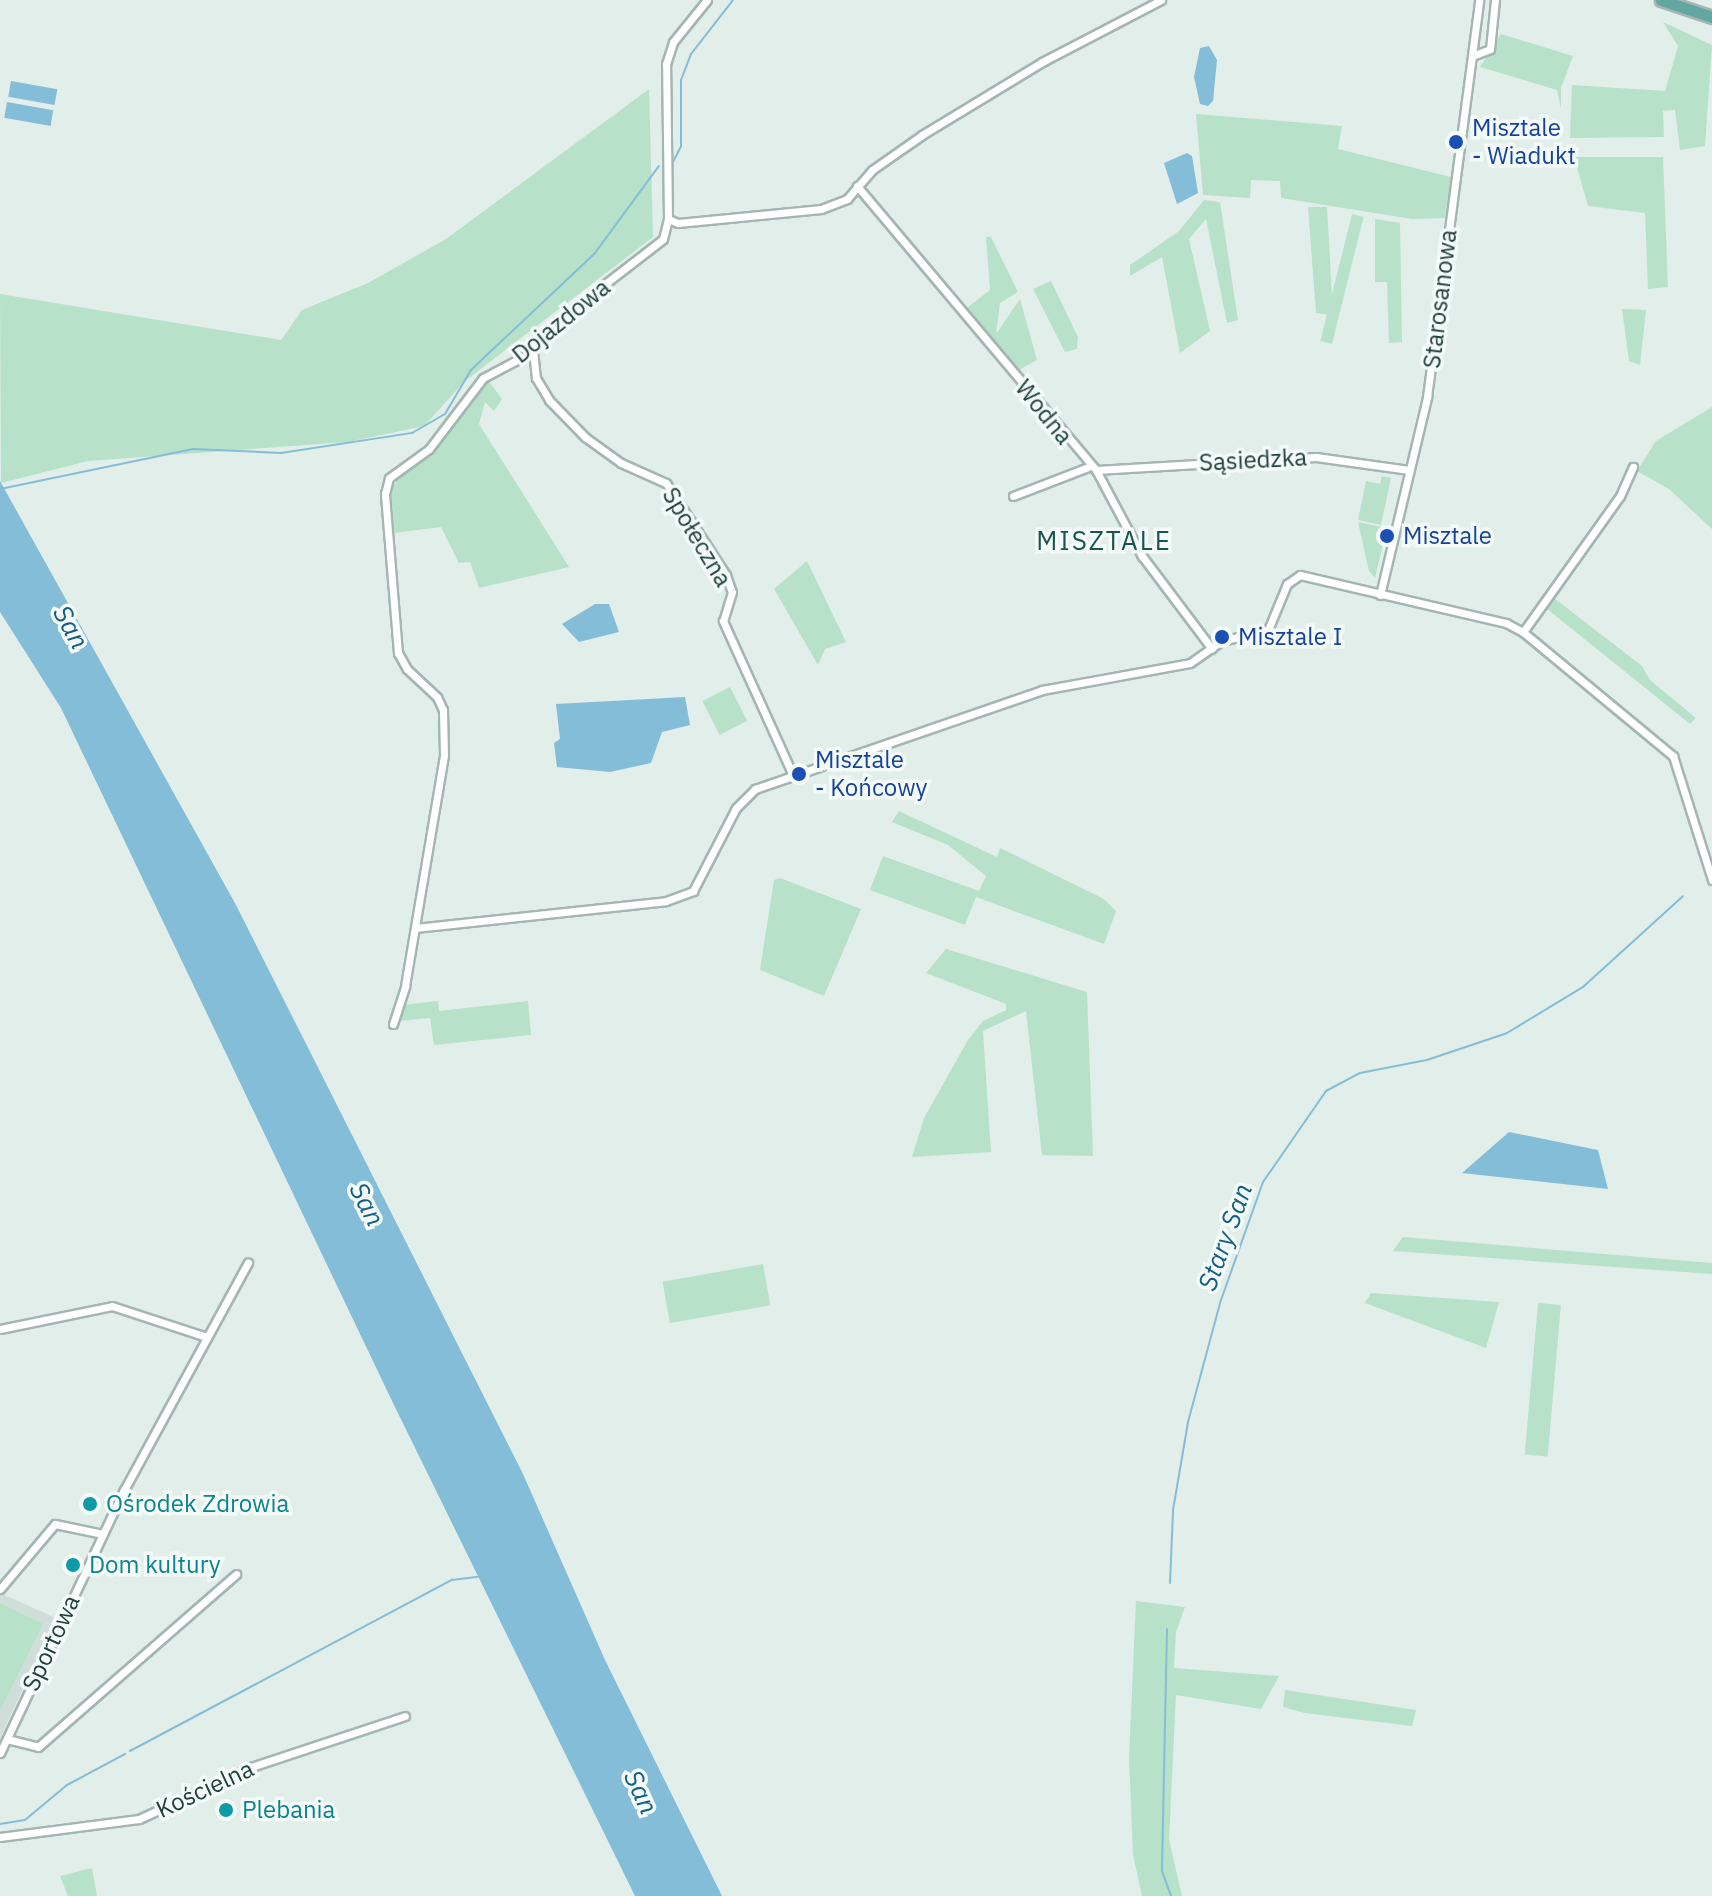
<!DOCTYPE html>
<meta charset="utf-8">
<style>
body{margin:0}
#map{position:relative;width:1712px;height:1896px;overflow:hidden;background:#e2eeea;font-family:"IBM Plex Sans",sans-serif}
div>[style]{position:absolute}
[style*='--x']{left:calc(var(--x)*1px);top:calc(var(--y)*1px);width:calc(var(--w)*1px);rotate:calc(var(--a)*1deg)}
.built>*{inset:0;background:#d0ded9}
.green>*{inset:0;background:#b8e1ca;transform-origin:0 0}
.water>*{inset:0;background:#84bdd8;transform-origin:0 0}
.stream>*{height:2px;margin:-1px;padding:0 1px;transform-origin:1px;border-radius:1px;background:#84bdd8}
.roads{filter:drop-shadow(2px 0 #a4b6b3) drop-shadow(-2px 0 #a4b6b3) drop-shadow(0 2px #a4b6b3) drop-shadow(0 -2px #a4b6b3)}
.minor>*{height:7px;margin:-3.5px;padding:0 3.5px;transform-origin:3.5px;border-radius:3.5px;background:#fff}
.primary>*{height:11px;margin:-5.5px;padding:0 5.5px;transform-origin:5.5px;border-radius:5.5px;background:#62a8a1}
.dots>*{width:22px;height:22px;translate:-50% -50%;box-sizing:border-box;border:4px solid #f3faf7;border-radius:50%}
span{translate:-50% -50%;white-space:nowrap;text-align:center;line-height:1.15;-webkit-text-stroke:7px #f3faf7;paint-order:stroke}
.transit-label{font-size:24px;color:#164399}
.left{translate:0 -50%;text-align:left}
.street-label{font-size:24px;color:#20403d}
.culture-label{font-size:24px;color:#0d838f}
.neighbourhood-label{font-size:26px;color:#195550;letter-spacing:2px}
.water-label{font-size:26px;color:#135e83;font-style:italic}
</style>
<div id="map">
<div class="built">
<i style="clip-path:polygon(0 1593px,56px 1618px,0 1738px)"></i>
</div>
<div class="green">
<i style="clip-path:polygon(1663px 22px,1712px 45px,1705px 146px,1680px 150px,1675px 110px,1663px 111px,1664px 137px,1570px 138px,1572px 85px,1665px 91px,1678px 46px)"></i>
<i style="clip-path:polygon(1501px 34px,1573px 56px,1561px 88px,1561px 109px,1557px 90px,1480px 67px)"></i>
<i style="clip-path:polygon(649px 89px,653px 237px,465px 381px,424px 426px,348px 442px,88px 461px,1px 483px,0 294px,281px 340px,302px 310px,368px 283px,446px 239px)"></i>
<i style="clip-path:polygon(1196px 114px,1342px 126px,1338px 149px,1451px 177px,1445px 218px,1412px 219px,1281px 198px,1280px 181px,1251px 180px,1250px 198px,1203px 195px)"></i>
<i style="clip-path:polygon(1574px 157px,1663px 157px,1668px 287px,1648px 289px,1645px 213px,1588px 206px)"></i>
<i style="clip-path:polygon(1204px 200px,1220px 202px,1238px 320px,1227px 323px,1206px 219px,1189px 239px,1210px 331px,1180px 353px,1162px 257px,1130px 276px,1130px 265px,1179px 231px)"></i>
<i style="clip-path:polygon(1308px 207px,1327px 207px,1333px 315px,1316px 313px)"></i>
<i style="left:1352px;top:214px;width:12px;height:131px;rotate:14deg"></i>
<i style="clip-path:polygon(1375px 219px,1400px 223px,1402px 342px,1389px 343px,1387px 282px,1375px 282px)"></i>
<i style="clip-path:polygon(986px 237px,991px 237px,1018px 292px,1000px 303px,996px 334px,1020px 299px,1037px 360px,1017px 371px,963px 311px,990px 290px)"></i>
<i style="clip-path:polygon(1051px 281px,1078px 337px,1077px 349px,1065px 352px,1033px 289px)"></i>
<i style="clip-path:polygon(1622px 309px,1646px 310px,1640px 365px,1629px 361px)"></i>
<i style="clip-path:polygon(488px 380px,502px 399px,494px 411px,485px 402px,479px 424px,569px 567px,479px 588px,470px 562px,459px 563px,441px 527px,394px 533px,391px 490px,404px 470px,438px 446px)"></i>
<i style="clip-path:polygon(1712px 407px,1712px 529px,1669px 489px,1637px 471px,1656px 441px)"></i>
<i style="clip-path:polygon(1382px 476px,1391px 478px,1381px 525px,1358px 520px,1366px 481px,1380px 484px)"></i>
<i style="clip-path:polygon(1358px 522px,1387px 528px,1375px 578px,1369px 571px)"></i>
<i style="clip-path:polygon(807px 561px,846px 642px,825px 649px,818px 665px,774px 589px)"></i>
<i style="clip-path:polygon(1554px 598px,1642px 666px,1650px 680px,1696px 718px,1690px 724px,1546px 608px)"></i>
<i style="left:730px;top:687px;width:38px;height:31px;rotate:63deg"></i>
<i style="clip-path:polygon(899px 811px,997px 857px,1000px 848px,1104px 899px,1116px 911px,1104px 944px,976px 897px,965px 925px,870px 890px,883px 856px,979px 891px,986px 876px,948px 845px,892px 822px)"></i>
<i style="clip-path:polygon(780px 878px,861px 909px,824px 996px,760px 970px,774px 880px)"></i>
<i style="clip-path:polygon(946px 949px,1087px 992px,1093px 1156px,1042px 1155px,1026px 1011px,983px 1031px,991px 1152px,912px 1157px,924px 1118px,968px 1040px,983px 1021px,1006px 1010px,1006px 1004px,926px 973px)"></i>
<i style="clip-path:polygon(438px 1001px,439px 1011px,528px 1001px,531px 1035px,434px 1045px,430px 1018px,399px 1021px,403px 1005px)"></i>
<i style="clip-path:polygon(1403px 1237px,1712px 1263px,1712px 1274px,1393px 1251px)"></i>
<i style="left:763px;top:1264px;width:42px;height:102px;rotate:80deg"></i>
<i style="clip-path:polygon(1371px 1293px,1499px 1302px,1486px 1348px,1365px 1303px)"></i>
<i style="left:1538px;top:1303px;width:23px;height:152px;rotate:5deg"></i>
<i style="clip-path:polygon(1136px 1601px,1185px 1607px,1176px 1632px,1174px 1668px,1279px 1676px,1261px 1709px,1176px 1695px,1169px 1840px,1182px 1896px,1142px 1896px,1133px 1855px,1129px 1758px)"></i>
<i style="clip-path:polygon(0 1603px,43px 1624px,1px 1709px,0 1709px)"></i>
<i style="clip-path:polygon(1285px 1690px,1416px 1710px,1412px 1726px,1305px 1713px,1283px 1707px)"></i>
<i style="clip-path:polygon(92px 1868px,97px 1896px,68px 1896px,60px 1876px)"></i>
</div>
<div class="water">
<i style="clip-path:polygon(1209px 46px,1217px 60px,1213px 101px,1208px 106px,1200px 104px,1194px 77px,1200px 48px)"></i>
<i style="left:11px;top:81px;width:47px;height:16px;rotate:10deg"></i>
<i style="left:7px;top:102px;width:47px;height:16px;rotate:10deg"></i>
<i style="clip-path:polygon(1187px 153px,1192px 156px,1198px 193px,1177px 204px,1164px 163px)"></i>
<i style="clip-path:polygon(0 481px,236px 905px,523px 1474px,605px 1660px,722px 1896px,635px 1896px,393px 1403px,61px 708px,0 612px)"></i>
<i style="clip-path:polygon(595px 604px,609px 604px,619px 632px,579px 642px,562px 624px)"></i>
<i style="clip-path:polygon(685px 697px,690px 725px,662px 732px,651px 763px,610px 772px,557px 767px,554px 743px,560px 739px,556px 704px)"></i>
<i style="clip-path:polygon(1509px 1132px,1598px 1150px,1608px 1189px,1462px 1173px)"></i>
</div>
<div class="stream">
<i style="--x:673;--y:162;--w:18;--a:-63"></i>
<i style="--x:681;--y:146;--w:66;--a:-90"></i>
<i style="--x:681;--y:80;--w:28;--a:-69"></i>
<i style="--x:691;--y:54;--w:68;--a:-52.1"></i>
<i style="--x:0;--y:489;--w:197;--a:-11.7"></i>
<i style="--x:193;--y:449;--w:88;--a:2.6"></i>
<i style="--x:281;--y:453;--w:133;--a:-8.7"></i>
<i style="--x:412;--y:433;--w:38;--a:-30"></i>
<i style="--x:445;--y:414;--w:51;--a:-59.4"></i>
<i style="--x:471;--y:370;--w:170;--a:-43.3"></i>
<i style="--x:595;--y:253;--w:108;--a:-53.7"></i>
<i style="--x:1170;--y:1583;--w:73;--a:-87.6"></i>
<i style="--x:1173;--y:1510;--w:89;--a:-80.3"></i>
<i style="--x:1188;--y:1422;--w:126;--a:-74.9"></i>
<i style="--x:1221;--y:1300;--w:125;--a:-70.4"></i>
<i style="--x:1263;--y:1182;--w:111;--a:-55.3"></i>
<i style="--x:1326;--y:1091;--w:38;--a:-28"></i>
<i style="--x:1360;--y:1073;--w:68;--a:-11"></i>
<i style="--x:1427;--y:1060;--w:84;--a:-18.6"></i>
<i style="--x:1507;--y:1033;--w:89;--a:-31.2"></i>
<i style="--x:1583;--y:987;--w:135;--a:-42.3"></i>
<i style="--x:1167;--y:1629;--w:242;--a:91.2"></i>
<i style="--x:1162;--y:1871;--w:27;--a:70"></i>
<i style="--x:130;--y:1751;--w:365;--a:-28"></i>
<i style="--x:452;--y:1580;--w:26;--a:-7"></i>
<i style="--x:0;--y:1824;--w:25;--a:-9"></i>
<i style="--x:25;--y:1820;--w:55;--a:-39.8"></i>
<i style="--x:67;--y:1785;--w:66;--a:-28.1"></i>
</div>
<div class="roads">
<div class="minor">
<i style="--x:1472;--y:56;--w:19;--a:-21"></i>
<i style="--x:1490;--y:49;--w:49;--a:-84.2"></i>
<i style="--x:857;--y:186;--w:371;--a:49.9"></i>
<i style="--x:1096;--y:470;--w:98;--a:61.9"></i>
<i style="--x:1142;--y:556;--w:116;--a:53"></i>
<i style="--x:668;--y:219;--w:155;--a:-90.7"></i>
<i style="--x:666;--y:64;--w:23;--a:-72"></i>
<i style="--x:673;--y:42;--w:54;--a:-51"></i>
<i style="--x:533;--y:350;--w:28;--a:84"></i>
<i style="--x:536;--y:378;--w:26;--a:59"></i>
<i style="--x:549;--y:400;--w:52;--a:45.8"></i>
<i style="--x:585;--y:437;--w:44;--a:35.8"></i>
<i style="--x:621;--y:463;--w:49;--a:24"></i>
<i style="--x:666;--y:483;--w:110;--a:56.9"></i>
<i style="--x:726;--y:575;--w:18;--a:71"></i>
<i style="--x:732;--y:592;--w:30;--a:107"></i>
<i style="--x:723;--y:621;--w:167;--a:65.6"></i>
<i style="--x:1096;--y:470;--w:220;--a:-3.4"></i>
<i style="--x:1316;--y:457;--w:94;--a:8"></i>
<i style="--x:1013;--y:496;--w:80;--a:-21.1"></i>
<i style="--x:1380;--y:595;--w:204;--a:-76.6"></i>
<i style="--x:1427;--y:397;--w:400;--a:-82.5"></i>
<i style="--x:1523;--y:632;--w:167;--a:-54.5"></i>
<i style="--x:1620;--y:496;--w:32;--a:-66"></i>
<i style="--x:415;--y:928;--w:252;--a:-6.1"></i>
<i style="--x:666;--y:901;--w:29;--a:-20"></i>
<i style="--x:693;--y:891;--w:93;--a:-62.6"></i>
<i style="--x:736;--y:808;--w:27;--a:-45"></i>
<i style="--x:755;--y:789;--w:304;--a:-19"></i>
<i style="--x:1042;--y:690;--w:150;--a:-10.3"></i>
<i style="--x:1190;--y:663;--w:38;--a:-35"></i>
<i style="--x:1221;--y:641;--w:48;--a:-13.2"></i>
<i style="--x:1268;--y:630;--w:50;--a:-67.6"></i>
<i style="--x:1287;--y:584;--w:16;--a:-35"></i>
<i style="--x:1300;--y:575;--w:212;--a:13.1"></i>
<i style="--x:1506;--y:623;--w:19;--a:28"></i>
<i style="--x:1523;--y:632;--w:195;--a:39.6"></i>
<i style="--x:1673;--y:756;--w:130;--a:72.5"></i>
<i style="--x:393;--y:1024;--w:40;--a:-72"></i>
<i style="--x:405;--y:986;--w:234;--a:-80.4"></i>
<i style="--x:444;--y:755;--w:45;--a:-91.3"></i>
<i style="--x:443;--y:710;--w:14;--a:-115"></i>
<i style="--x:437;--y:697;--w:41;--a:-137"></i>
<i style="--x:407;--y:669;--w:18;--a:-119"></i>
<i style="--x:398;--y:653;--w:160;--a:-94.7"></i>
<i style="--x:385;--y:494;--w:16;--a:-76"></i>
<i style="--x:389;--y:478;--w:49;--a:-35.9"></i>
<i style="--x:429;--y:449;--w:89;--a:-52.7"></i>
<i style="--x:483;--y:378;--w:53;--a:-28"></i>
<i style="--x:530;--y:353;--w:69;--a:-45"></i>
<i style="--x:579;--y:304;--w:106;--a:-37.7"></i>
<i style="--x:663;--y:239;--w:21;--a:-76"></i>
<i style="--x:668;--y:219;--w:11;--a:22"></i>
<i style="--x:678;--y:223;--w:144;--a:-5.6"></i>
<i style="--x:821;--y:209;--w:28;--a:-21"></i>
<i style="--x:847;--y:199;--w:38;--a:-49"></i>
<i style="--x:872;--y:170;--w:61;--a:-35"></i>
<i style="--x:922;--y:135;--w:140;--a:-31.3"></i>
<i style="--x:1042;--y:62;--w:134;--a:-27.5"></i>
<i style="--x:0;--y:1329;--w:114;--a:-11.6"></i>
<i style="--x:112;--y:1306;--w:100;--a:18.1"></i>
<i style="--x:0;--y:1589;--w:85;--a:-49.8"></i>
<i style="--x:55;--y:1524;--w:49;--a:11.8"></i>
<i style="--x:7;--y:1739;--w:32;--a:14"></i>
<i style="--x:38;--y:1747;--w:263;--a:-41.1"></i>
<i style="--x:0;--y:1753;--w:291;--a:-64.8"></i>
<i style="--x:124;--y:1490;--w:259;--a:-61.4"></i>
<i style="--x:0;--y:1837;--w:140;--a:-7.4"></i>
<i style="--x:139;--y:1819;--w:123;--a:-24.9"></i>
<i style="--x:251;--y:1767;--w:162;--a:-18.3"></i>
</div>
<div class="primary">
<i style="--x:1661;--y:0;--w:54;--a:18.4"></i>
</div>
</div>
<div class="dots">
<i style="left:1456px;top:142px;background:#1a4fb4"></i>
<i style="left:1387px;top:536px;background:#1a4fb4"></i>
<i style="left:1222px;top:637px;background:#1a4fb4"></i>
<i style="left:799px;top:774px;background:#1a4fb4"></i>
<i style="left:90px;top:1504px;background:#0f9aa8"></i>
<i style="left:73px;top:1565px;background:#0f9aa8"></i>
<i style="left:226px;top:1810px;background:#0f9aa8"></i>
</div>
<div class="transit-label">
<span class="left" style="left:1472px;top:142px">Misztale<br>- Wiadukt</span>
<span class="left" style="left:1403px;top:536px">Misztale</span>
<span class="left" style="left:1238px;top:637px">Misztale I</span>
<span class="left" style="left:815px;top:774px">Misztale<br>- Końcowy</span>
</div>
<div class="street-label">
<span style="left:1440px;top:299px;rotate:-83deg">Starosanowa</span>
<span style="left:561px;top:321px;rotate:-39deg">Dojazdowa</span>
<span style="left:1044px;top:412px;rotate:51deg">Wodna</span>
<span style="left:1253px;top:460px;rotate:-3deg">Sąsiedzka</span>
<span style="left:697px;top:537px;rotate:59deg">Społeczna</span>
<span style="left:51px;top:1643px;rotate:-65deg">Sportowa</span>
<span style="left:205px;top:1789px;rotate:-25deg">Kościelna</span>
</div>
<div class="culture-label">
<span class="left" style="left:106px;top:1504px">Ośrodek Zdrowia</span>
<span class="left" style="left:89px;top:1565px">Dom kultury</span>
<span class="left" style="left:242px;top:1810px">Plebania</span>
</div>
<div class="neighbourhood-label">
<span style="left:1104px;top:541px">MISZTALE</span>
</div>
<div class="water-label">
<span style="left:71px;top:627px;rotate:61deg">San</span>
<span style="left:367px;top:1204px;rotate:63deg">San</span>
<span style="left:1225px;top:1237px;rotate:-70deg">Stary San</span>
<span style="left:641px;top:1792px;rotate:65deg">San</span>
</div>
</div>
